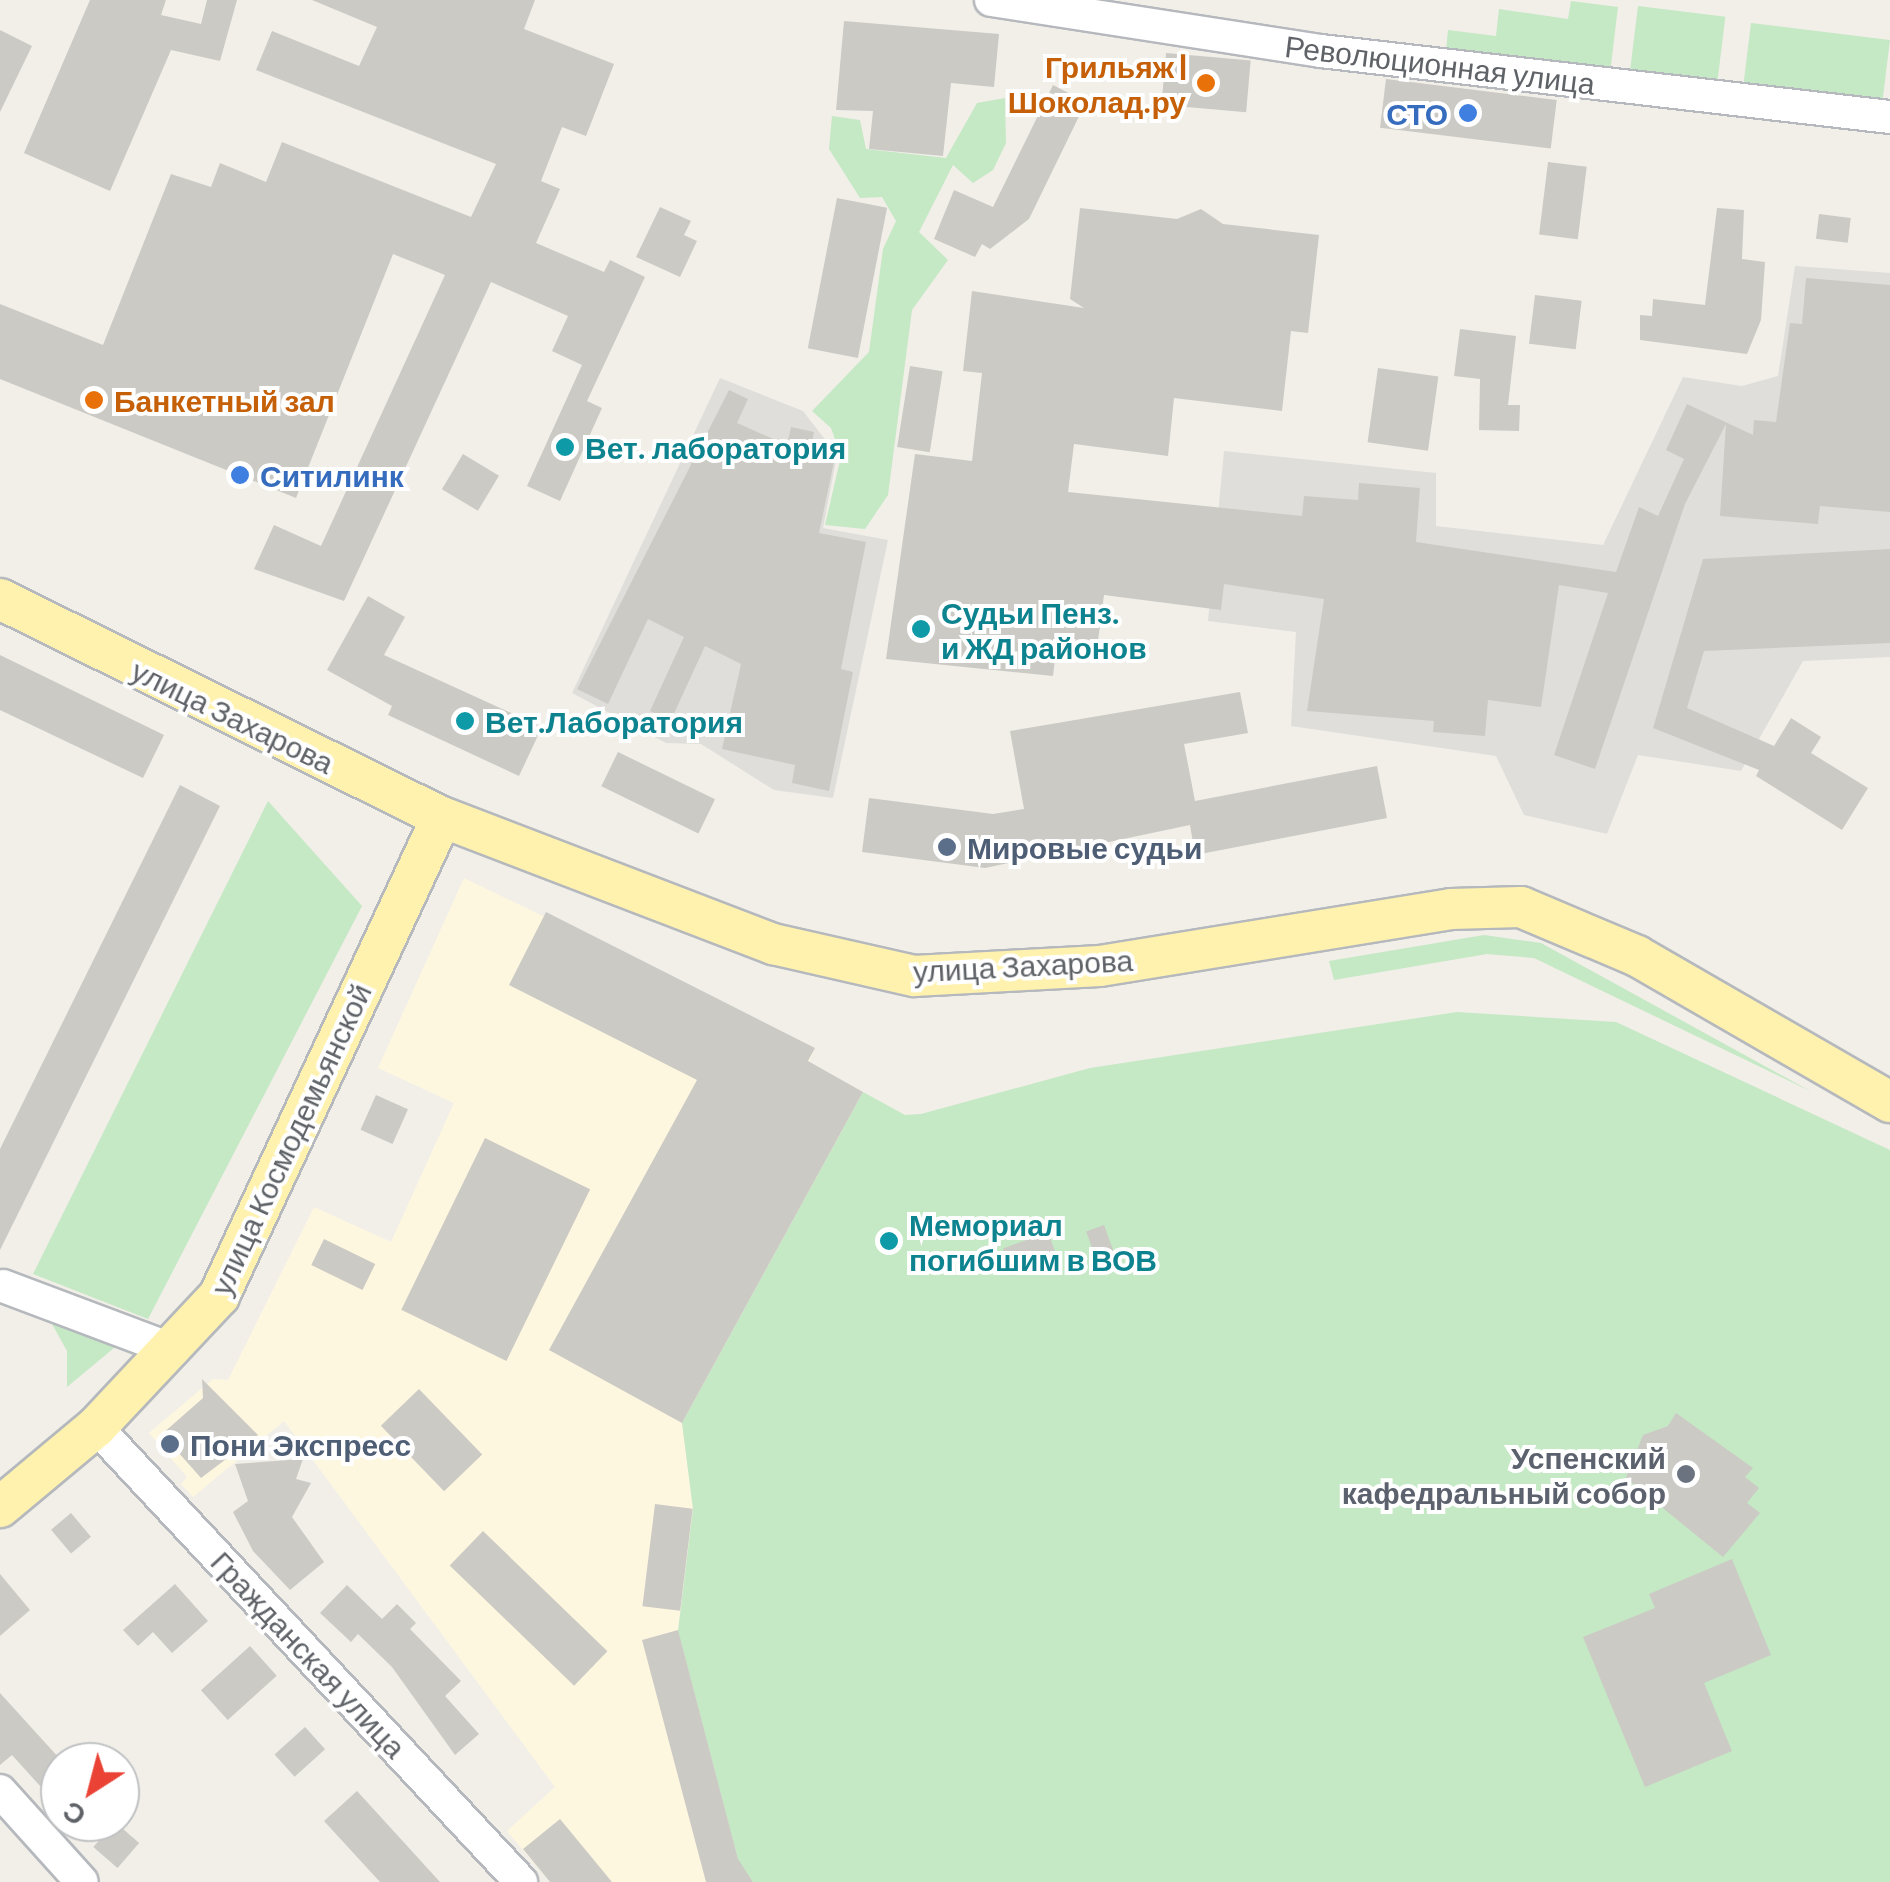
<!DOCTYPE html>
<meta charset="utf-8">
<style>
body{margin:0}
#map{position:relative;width:1890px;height:1882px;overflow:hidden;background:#f1efe8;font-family:Barlow,sans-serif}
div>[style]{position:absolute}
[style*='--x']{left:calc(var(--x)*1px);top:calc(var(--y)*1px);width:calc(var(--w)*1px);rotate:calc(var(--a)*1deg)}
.commercial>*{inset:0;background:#fef7e0}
.industrial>*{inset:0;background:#e0deda}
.green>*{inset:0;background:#c5e8c5;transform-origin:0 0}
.building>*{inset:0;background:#cccac5;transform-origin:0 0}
.roads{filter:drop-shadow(2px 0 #b5b8bc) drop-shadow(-2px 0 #b5b8bc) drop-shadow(0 2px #b5b8bc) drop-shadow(0 -2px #b5b8bc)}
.minor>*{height:32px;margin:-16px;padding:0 16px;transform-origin:16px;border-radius:16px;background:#fff}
.major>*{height:40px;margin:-20px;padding:0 20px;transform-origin:20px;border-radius:20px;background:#fff2af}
.dots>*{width:28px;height:28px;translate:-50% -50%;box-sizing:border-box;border:5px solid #fff;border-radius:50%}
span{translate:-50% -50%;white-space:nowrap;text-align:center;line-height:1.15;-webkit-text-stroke:8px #fff;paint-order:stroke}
.street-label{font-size:30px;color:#5f6368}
.food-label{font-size:30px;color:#c56008;font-weight:700}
.right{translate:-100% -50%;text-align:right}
.left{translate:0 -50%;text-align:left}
.shop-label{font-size:30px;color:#366cbe;font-weight:700}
.culture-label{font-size:30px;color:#0d838f;font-weight:700}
.service-label{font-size:30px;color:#4e5e75;font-weight:700}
.worship-label{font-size:30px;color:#5b616d;font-weight:700}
.north{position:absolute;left:40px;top:1742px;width:100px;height:100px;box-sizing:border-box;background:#fff;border:2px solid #bfc1c3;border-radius:50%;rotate:216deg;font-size:28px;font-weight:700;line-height:40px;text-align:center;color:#5f6368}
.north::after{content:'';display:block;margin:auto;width:35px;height:45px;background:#ea4335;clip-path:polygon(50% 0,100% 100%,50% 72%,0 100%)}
</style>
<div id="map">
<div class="commercial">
<i style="clip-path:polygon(464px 878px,815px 1048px,809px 1062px,863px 1092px,682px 1423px,693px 1509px,678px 1631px,738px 1860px,753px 1882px,550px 1882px,507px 1831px,555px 1787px,284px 1421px,193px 1497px,181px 1484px,187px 1477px,149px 1433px,213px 1379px,228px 1380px,314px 1207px,391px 1242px,454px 1103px,378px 1068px)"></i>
</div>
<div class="industrial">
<i style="clip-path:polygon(1795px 266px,1890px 273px,1890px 657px,1803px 661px,1741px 771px,1638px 755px,1607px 834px,1524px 815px,1496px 756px,1291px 726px,1296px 632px,1208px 621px,1224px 451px,1436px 473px,1436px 526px,1603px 545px,1683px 377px,1742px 386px,1778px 376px)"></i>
<i style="clip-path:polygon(720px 378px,803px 411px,837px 455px,823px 528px,888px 540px,833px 798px,774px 790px,701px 744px,666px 743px,572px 693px)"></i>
</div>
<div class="green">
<i style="clip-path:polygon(1571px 1px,1618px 7px,1610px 73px,1446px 51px,1448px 30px,1496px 36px,1499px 9px,1568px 19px)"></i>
<i style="left:1638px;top:6px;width:88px;height:67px;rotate:7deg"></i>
<i style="left:1751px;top:23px;width:140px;height:64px;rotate:7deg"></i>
<i style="clip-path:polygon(1005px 98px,1006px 143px,993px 170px,973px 183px,953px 165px,919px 232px,948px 260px,912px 310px,888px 495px,865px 529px,825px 525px,841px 456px,831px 428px,812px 411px,869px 352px,883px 249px,896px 221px,882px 197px,860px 198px,829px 149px,832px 116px,860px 120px,866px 149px,946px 158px,977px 103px)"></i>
<i style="clip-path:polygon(268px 801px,362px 906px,148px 1319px,33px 1274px)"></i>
<i style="clip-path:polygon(1484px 935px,1541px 943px,1812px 1092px,1534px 958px,1487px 954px,1334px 980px,1329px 961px)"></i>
<i style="clip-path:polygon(1457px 1012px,1616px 1022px,1890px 1150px,1890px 1882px,753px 1882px,738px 1860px,678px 1631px,693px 1509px,682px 1423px,863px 1092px,905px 1115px,921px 1114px,1090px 1068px)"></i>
<i style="clip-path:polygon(47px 1315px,120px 1343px,67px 1387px,67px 1351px)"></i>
</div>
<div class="building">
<i style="clip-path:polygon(90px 0,166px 0,161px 15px,201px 24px,207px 0,237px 0,220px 61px,171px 50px,110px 191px,24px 153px)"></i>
<i style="clip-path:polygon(312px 0,535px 0,524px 29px,614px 64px,586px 136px,562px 127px,541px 181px,560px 189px,536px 243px,604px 272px,610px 260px,645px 277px,587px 401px,602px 408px,560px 501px,527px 486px,582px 365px,552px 351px,568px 316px,491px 282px,344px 601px,254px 569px,274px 525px,321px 546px,445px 275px,393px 254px,296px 498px,0 379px,0 304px,103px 345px,171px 174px,211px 187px,220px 163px,266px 182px,282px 142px,471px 217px,496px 164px,256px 70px,272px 31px,359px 66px,377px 27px)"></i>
<i style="clip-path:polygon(844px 21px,999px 34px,994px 87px,951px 83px,943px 156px,869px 149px,873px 111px,836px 110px)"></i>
<i style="clip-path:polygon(0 30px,32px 46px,0 112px)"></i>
<i style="left:1166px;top:53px;width:85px;height:52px;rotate:5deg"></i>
<i style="left:1386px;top:79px;width:172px;height:49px;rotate:7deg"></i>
<i style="clip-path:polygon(1053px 85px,1086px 102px,1029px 219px,990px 249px,982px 244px,975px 257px,934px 239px,954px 190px,993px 207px)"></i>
<i style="left:1548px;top:162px;width:39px;height:73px;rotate:7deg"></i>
<i style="left:837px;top:198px;width:51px;height:153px;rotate:11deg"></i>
<i style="clip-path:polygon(660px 207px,691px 221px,684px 235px,697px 241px,680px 277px,636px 257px)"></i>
<i style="clip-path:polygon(1080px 208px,1177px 219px,1201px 209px,1223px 224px,1319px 235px,1308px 333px,1291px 331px,1282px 411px,1174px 398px,1168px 456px,1074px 444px,1068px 492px,1302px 516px,1304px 496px,1358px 500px,1359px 483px,1420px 488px,1416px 542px,1616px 572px,1639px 507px,1658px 516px,1684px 459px,1666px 450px,1687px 404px,1753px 435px,1754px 420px,1776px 422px,1790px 323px,1802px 324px,1806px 278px,1890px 285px,1890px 512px,1820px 506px,1818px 524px,1720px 516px,1726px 424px,1685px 504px,1595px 769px,1554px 755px,1608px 593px,1559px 585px,1541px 707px,1488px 700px,1485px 736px,1433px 732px,1434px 721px,1307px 711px,1324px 599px,1224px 584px,1221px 610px,1104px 595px,1096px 656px,1056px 651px,1053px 676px,886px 659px,915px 454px,972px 461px,982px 373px,963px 371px,972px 291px,1084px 308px,1070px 299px)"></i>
<i style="clip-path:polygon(1717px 208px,1744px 210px,1742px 259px,1765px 262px,1761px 320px,1747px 354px,1640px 340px,1640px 315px,1652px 316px,1653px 299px,1705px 305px)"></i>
<i style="left:1819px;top:214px;width:32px;height:25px;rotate:7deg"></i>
<i style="left:1535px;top:295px;width:47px;height:49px;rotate:7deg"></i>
<i style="clip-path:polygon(1460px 329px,1516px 336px,1508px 405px,1520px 405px,1519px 431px,1479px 430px,1480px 379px,1454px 376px)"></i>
<i style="left:910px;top:366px;width:33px;height:82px;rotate:9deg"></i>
<i style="left:1378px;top:368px;width:61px;height:75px;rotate:8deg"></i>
<i style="clip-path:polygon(729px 390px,748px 399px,737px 423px,787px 445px,791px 427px,814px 432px,810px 452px,835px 457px,819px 533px,866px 542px,841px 669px,853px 672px,829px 791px,792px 783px,795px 765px,722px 749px,741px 664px,705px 646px,671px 720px,650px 711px,684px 637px,648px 619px,608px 704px,577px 689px)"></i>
<i style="left:463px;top:454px;width:42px;height:41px;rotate:31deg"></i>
<i style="clip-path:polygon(1890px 549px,1890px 643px,1704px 651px,1687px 708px,1774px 746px,1791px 718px,1821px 737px,1811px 753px,1868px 788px,1842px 830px,1756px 776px,1759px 770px,1653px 728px,1703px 559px)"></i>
<i style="clip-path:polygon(368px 596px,405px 617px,384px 655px,542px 727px,519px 776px,388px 715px,392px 706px,327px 670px)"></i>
<i style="clip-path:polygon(0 655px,164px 735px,143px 778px,0 710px)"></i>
<i style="clip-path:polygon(1240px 692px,1248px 733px,1184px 744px,1195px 801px,1377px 766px,1387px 818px,1195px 855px,1190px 825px,985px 868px,862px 852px,869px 798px,993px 814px,1024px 809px,1010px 731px)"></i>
<i style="left:618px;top:752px;width:108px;height:38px;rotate:26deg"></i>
<i style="clip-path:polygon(180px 785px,220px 806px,0 1250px,0 1149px)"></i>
<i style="clip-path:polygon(546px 912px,815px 1048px,808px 1061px,863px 1092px,682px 1423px,549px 1350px,697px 1080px,509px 985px)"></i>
<i style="left:376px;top:1095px;width:35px;height:38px;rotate:24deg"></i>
<i style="left:485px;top:1138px;width:117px;height:191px;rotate:26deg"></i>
<i style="left:1104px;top:1225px;width:38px;height:19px;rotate:70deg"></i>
<i style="left:1048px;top:1232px;width:29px;height:48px;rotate:70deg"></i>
<i style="left:324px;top:1239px;width:57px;height:29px;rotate:26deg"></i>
<i style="clip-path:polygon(202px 1379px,258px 1435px,201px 1478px,162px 1434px,203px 1398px)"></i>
<i style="left:419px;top:1389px;width:91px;height:53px;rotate:46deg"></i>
<i style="clip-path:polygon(1676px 1413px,1753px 1468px,1745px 1477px,1759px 1488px,1747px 1503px,1760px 1513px,1723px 1557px,1626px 1478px,1643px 1435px,1668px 1426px)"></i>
<i style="clip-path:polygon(303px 1459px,296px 1479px,311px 1483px,292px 1517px,324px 1562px,290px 1590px,253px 1551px,233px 1512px,248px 1501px,235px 1464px)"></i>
<i style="left:655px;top:1504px;width:38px;height:103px;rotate:7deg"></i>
<i style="left:71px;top:1513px;width:31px;height:26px;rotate:50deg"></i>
<i style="left:483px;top:1531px;width:173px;height:48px;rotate:44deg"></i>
<i style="clip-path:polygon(1732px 1559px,1771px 1655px,1704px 1683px,1732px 1751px,1645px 1787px,1583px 1637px,1655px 1608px,1649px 1594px)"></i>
<i style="clip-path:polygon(0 1574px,30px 1610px,0 1636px)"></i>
<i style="clip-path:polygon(175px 1584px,208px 1621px,172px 1653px,153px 1632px,138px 1646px,123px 1630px)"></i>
<i style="clip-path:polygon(347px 1585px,382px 1619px,397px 1604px,416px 1623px,410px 1629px,461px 1681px,445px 1696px,479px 1734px,455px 1755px,392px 1667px,358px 1634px,351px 1642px,320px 1613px)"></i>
<i style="clip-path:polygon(678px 1630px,738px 1859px,753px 1882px,706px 1882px,642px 1640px)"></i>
<i style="left:250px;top:1646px;width:40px;height:66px;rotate:48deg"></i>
<i style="clip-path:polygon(0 1693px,60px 1759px,60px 1808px,12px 1755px,0 1765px)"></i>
<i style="left:305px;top:1727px;width:30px;height:41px;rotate:48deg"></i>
<i style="clip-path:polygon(357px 1791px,409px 1848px,440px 1882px,380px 1882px,324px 1821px)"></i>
<i style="clip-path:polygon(560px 1819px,612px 1882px,550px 1882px,523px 1849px)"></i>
<i style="left:115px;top:1822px;width:32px;height:33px;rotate:41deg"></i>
</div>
<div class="roads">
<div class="minor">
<i style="--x:991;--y:0;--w:334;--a:8.8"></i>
<i style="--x:1321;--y:51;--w:573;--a:6.62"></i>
<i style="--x:3;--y:1286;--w:182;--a:20.6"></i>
<i style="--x:96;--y:1427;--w:623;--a:46.95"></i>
<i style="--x:0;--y:1791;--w:122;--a:48"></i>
</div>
<div class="major">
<i style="--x:0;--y:599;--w:493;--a:26.3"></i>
<i style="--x:442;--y:817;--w:355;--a:21"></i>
<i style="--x:773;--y:944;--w:145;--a:12.8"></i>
<i style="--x:914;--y:976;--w:186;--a:-3.1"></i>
<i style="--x:1100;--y:966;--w:356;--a:-9.2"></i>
<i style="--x:1451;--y:909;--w:70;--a:-1.6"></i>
<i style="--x:1521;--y:907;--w:126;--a:22.9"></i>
<i style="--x:1637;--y:956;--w:292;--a:30"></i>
<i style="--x:0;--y:1507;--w:125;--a:-39.8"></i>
<i style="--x:96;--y:1427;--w:180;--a:-46.8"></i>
<i style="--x:219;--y:1296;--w:528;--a:-65.04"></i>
</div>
</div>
<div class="dots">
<i style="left:1206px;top:83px;background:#e8710a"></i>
<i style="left:1468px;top:113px;background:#3f7fe0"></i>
<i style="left:94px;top:400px;background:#e8710a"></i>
<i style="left:565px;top:447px;background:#0f9aa8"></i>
<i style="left:240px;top:475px;background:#3f7fe0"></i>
<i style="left:921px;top:629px;background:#0f9aa8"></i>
<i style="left:465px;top:721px;background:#0f9aa8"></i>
<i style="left:947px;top:847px;background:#5c6f8a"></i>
<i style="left:889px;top:1241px;background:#0f9aa8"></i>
<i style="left:170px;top:1444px;background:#5c6f8a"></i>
<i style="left:1686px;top:1474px;background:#6b7280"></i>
</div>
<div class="street-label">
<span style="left:1440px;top:64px;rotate:7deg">Революционная улица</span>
<span style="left:233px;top:716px;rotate:26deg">улица Захарова</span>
<span style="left:1023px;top:965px;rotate:-3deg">улица Захарова</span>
<span style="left:290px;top:1139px;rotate:-65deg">улица Космодемьянской</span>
<span style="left:309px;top:1654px;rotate:47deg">Гражданская улица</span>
</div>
<div class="food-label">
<span class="right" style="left:1186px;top:83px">Грильяж |<br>Шоколад.ру</span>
<span class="left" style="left:114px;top:400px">Банкетный зал</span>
</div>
<div class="shop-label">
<span class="right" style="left:1448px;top:113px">СТО</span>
<span class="left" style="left:260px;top:475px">Ситилинк</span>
</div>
<div class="culture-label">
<span class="left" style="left:585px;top:447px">Вет. лаборатория</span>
<span class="left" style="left:941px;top:629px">Судьи Пенз.<br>и ЖД районов</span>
<span class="left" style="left:485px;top:721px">Вет.Лаборатория</span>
<span class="left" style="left:909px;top:1241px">Мемориал<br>погибшим в ВОВ</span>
</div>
<div class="service-label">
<span class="left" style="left:967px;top:847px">Мировые судьи</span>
<span class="left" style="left:190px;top:1444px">Пони Экспресс</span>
</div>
<div class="worship-label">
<span class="right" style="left:1666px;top:1474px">Успенский<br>кафедральный собор</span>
</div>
<div class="north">С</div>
</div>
